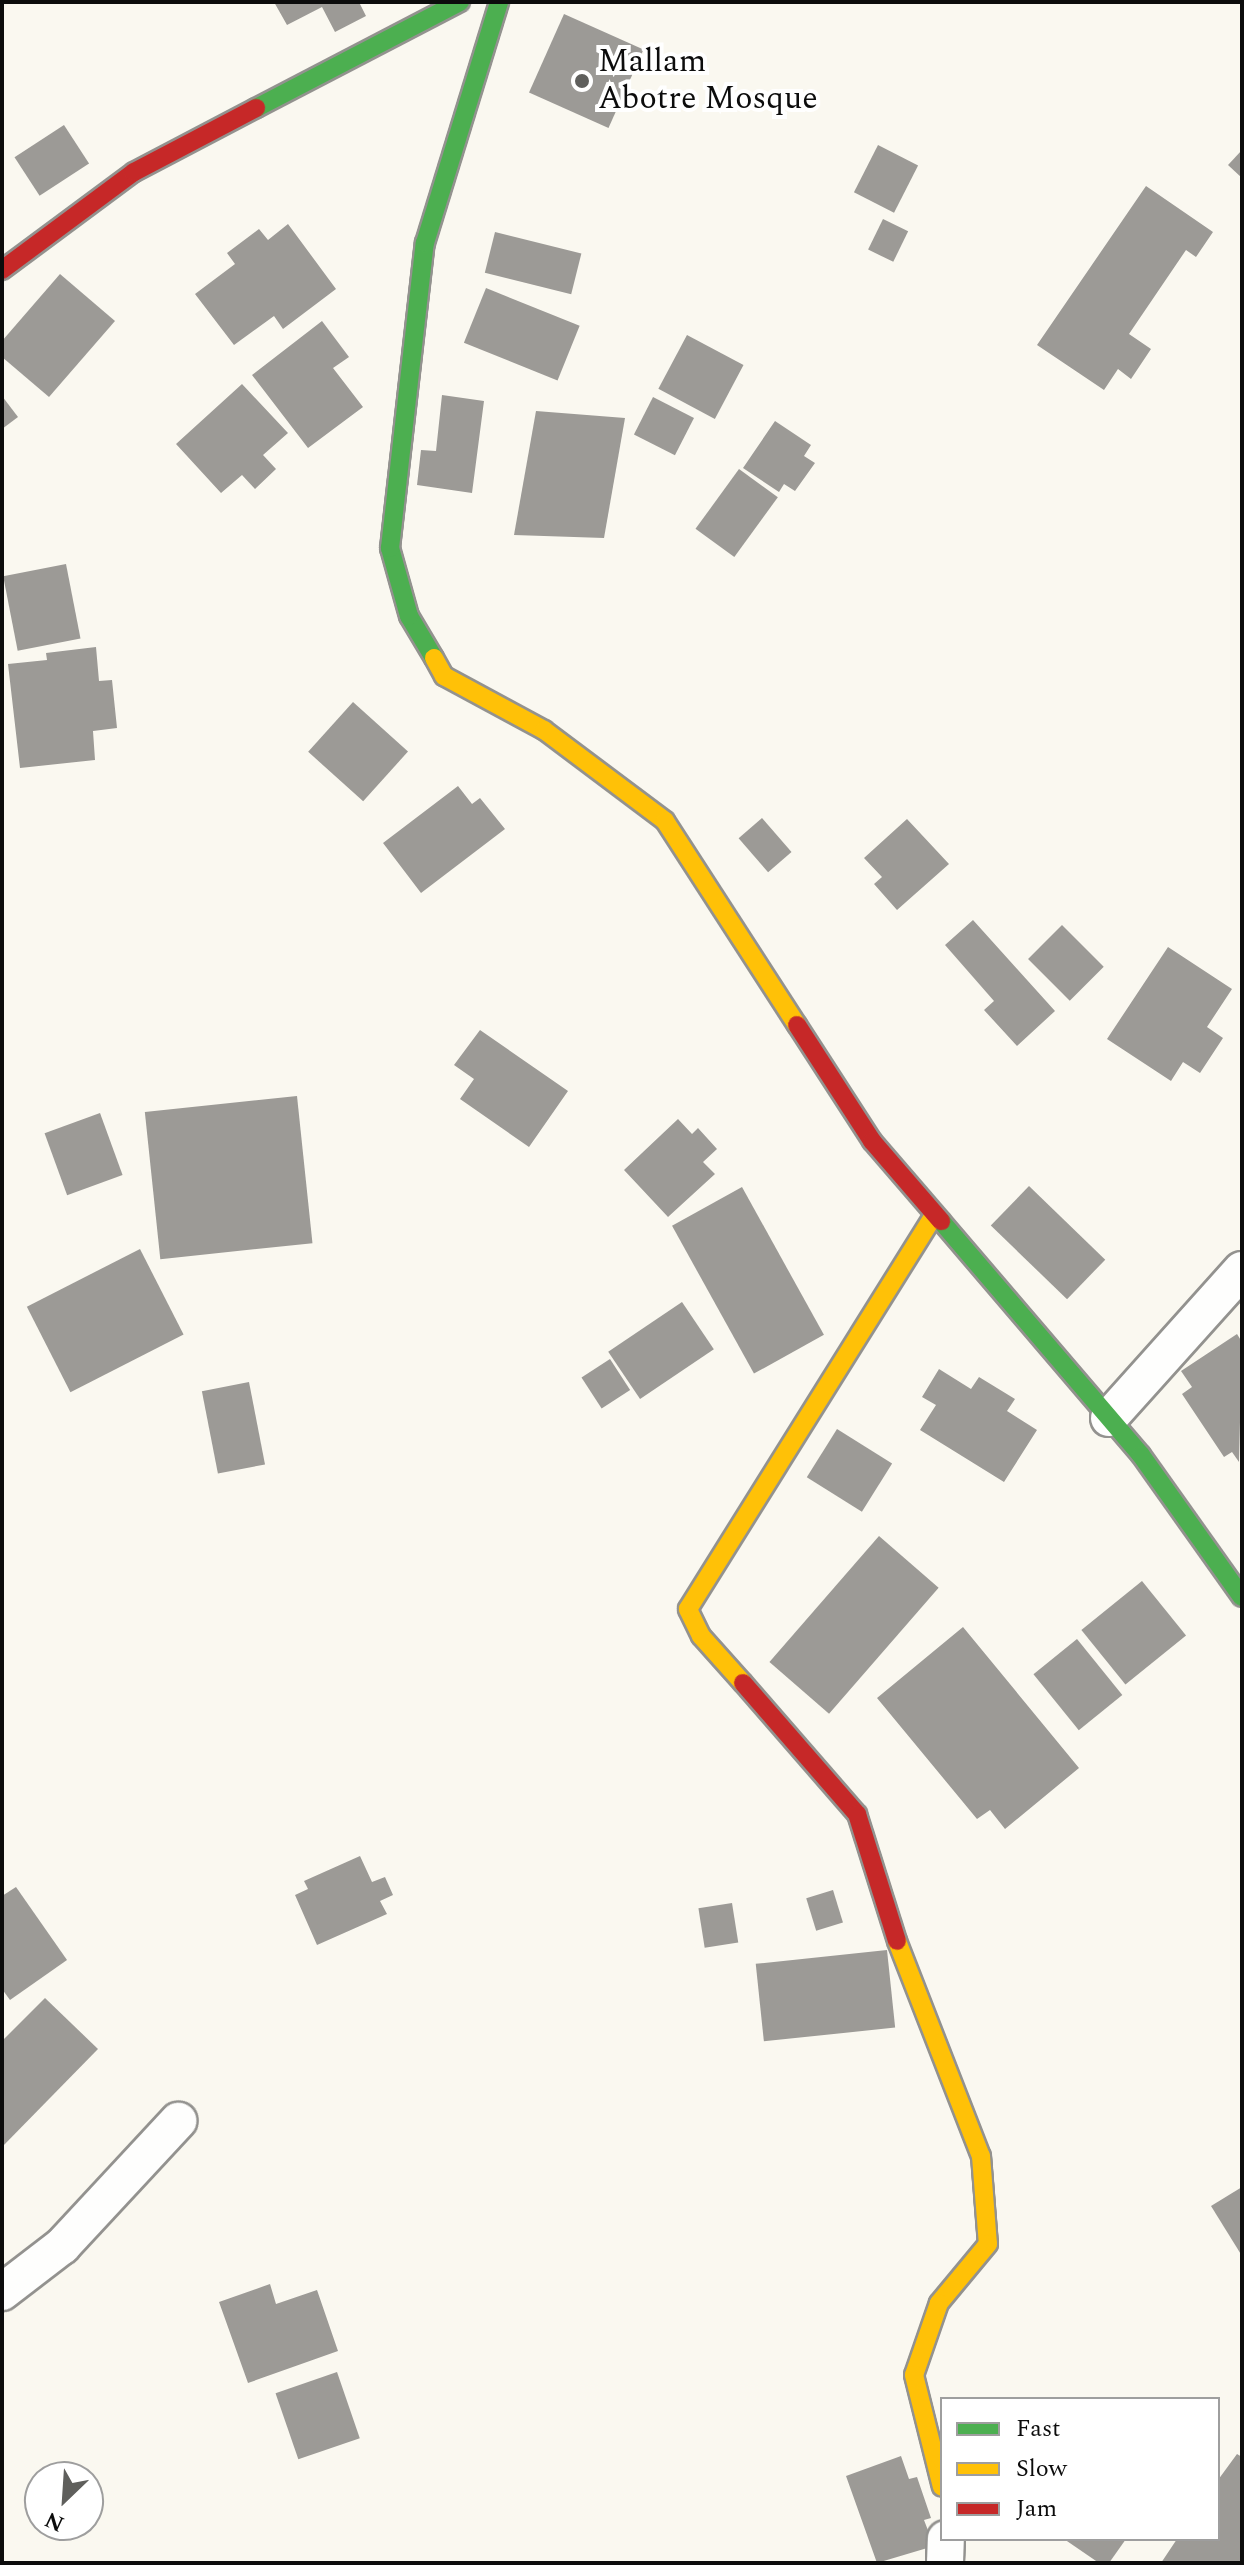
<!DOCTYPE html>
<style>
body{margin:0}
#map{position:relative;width:1244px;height:2565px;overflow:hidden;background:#faf8f0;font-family:Spectral,serif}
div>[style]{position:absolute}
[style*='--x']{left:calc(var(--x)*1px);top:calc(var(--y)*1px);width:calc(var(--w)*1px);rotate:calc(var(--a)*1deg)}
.building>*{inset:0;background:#9c9a96;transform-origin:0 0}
.roads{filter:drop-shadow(2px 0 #93928f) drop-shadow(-2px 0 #93928f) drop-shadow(0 2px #93928f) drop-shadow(0 -2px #93928f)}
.street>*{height:36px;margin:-18px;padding:0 18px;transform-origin:18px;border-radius:18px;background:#fefefd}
.fast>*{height:18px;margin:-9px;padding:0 9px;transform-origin:9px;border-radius:9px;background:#4caf50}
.slow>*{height:18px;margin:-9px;padding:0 9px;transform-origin:9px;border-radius:9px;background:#ffc107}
.jam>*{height:18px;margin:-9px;padding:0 9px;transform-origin:9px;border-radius:9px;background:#c62828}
.dots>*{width:22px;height:22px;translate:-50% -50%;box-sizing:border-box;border:4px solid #fff;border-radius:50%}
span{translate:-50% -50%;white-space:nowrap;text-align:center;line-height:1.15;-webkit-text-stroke:8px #fff;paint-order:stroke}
.poi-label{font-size:32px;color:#0c0c0c}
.left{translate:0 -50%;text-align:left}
.frame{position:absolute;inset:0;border:4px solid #0c0c0c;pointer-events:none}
.legend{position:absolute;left:940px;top:2397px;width:280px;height:144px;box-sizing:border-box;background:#fff;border:2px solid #9e9e9e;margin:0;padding:10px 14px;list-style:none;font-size:24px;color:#0c0c0c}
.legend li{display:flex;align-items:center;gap:16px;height:40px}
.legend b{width:40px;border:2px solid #9e9e9e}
.north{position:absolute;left:24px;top:2461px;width:80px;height:80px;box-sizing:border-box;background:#fff;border:2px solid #9e9e9e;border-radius:50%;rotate:205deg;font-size:22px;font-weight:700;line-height:32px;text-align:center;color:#0c0c0c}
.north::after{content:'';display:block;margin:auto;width:28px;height:36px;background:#5f5f5c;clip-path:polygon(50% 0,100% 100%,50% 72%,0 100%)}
</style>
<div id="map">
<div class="building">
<i style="clip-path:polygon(274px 2px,359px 2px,366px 16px,335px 32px,322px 7px,287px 25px)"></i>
<i style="left:564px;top:14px;width:87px;height:86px;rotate:24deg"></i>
<i style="left:64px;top:125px;width:46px;height:59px;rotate:57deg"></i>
<i style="left:878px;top:145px;width:45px;height:53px;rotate:27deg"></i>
<i style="clip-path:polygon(1242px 150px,1242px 178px,1228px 165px)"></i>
<i style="clip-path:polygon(1146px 186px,1213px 232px,1196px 257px,1186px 250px,1129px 334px,1151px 349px,1131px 379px,1118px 369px,1104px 390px,1037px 345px)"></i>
<i style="left:883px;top:219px;width:28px;height:34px;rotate:26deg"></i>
<i style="clip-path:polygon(288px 224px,336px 289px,283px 329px,274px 316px,234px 345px,195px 294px,235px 264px,227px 253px,259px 229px,268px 240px)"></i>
<i style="left:495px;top:232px;width:89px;height:42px;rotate:14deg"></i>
<i style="clip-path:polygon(60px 274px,115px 321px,49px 397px,2px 357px,2px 341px)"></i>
<i style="left:486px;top:288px;width:101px;height:59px;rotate:22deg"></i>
<i style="clip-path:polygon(322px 321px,349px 357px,333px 368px,363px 407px,308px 448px,252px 375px)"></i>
<i style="left:687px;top:335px;width:64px;height:61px;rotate:28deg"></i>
<i style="clip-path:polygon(242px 384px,288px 433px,263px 455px,276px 469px,255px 489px,242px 475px,221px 493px,176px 444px)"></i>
<i style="clip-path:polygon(442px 395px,484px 401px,472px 493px,417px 485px,421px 450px,436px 451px)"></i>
<i style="clip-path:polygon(2px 396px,18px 417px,2px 429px)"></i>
<i style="left:653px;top:397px;width:46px;height:42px;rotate:27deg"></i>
<i style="clip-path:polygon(536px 411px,625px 418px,604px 538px,514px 535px)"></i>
<i style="clip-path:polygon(775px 421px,811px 445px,804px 456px,815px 463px,795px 491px,784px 484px,779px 492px,743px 468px)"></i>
<i style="left:739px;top:469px;width:48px;height:74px;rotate:36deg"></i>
<i style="left:66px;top:564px;width:76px;height:64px;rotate:79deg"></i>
<i style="clip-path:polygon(96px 647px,99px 681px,112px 680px,117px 728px,93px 731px,95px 760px,20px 768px,8px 664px,47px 660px,46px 653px)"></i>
<i style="left:353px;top:702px;width:74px;height:67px;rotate:42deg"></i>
<i style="clip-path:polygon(458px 786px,472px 804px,480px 798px,505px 829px,421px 893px,383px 843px)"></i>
<i style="left:762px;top:818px;width:45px;height:31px;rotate:49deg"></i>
<i style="clip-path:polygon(907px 819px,949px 864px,897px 910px,874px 884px,882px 877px,864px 858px)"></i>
<i style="clip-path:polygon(973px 920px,1055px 1011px,1017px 1046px,984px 1010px,994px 1001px,945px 945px)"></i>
<i style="left:1062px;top:925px;width:59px;height:48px;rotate:45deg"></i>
<i style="clip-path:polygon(1168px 947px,1232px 989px,1207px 1027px,1223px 1038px,1200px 1073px,1183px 1062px,1171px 1081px,1107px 1039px)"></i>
<i style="clip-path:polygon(480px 1030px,568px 1091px,529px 1147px,460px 1099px,474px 1079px,454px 1065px)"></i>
<i style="left:297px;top:1096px;width:148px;height:153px;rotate:84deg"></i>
<i style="left:100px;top:1113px;width:66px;height:59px;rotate:70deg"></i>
<i style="clip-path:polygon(678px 1119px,692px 1134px,698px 1128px,717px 1149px,703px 1162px,715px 1174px,668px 1217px,624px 1170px)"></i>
<i style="left:1029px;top:1186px;width:106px;height:55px;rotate:44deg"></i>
<i style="left:742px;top:1187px;width:169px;height:80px;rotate:61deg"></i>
<i style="left:140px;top:1249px;width:96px;height:127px;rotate:63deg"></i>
<i style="left:682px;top:1302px;width:57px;height:89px;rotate:56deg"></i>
<i style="clip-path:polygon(1237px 1334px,1242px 1342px,1239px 1462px,1232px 1452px,1224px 1457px,1182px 1394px,1192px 1387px,1181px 1371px)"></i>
<i style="left:610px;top:1359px;width:37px;height:34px;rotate:57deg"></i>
<i style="clip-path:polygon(939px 1369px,971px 1389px,979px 1377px,1015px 1399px,1007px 1411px,1037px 1430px,1004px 1482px,920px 1430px,936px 1405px,922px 1397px)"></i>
<i style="left:249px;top:1382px;width:84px;height:48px;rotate:79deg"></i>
<i style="left:837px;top:1429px;width:65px;height:57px;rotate:32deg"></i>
<i style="left:879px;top:1536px;width:79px;height:167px;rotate:41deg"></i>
<i style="left:1142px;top:1581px;width:70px;height:78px;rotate:51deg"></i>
<i style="clip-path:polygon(963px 1627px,1079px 1768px,1005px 1829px,990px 1810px,977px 1819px,877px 1698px)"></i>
<i style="left:1077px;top:1639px;width:72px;height:56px;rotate:51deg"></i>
<i style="clip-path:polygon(360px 1856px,372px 1882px,385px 1877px,393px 1895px,380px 1901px,387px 1914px,317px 1945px,295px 1895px,308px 1889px,304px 1881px)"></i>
<i style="clip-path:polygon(16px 1887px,67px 1960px,10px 2000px,2px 1989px,2px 1896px)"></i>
<i style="left:833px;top:1890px;width:34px;height:28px;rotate:73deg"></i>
<i style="left:732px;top:1903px;width:40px;height:34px;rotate:81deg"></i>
<i style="left:887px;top:1950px;width:78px;height:132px;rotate:84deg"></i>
<i style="clip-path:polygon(45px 1998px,98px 2049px,2px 2147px,2px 2041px)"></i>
<i style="clip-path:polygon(1242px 2187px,1242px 2256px,1211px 2206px)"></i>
<i style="clip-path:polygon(270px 2284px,276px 2304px,317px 2290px,338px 2351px,248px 2383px,219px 2302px)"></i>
<i style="left:337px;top:2372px;width:70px;height:65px;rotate:71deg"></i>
<i style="clip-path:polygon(1237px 2454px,1242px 2457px,1242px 2563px,1161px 2563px,1177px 2539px,1218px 2539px,1218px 2480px)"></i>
<i style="clip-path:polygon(901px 2456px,909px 2479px,917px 2477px,931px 2518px,924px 2520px,934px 2546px,877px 2563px,846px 2476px)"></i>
<i style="clip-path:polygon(1064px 2539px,1126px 2539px,1109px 2563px,1099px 2563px)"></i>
</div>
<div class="roads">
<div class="street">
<i style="--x:1109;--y:1418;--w:199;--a:-48.1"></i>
<i style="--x:2;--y:2292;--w:76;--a:-37.5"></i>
<i style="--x:62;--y:2246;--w:171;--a:-47.1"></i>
<i style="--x:945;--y:2563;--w:24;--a:-88"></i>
</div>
<div class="fast">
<i style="--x:256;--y:108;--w:230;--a:-27.5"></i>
<i style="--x:434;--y:658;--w:49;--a:-120.8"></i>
<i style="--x:409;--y:616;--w:71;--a:-105.6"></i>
<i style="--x:390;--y:548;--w:307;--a:-83.5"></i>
<i style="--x:425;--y:243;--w:252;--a:-72.9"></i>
<i style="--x:941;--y:1221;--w:308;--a:49.5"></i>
<i style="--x:1141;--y:1455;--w:174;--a:54.6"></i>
</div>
<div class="slow">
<i style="--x:434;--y:658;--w:21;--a:61"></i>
<i style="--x:444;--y:676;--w:114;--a:28.4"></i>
<i style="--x:544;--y:730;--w:151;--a:36.9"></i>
<i style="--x:665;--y:821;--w:243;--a:57.1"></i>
<i style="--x:743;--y:1683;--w:63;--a:-131.8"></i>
<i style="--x:701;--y:1636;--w:30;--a:-116"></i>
<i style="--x:688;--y:1609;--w:464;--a:-58"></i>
<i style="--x:897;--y:1941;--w:231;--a:68.7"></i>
<i style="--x:981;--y:2156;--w:88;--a:85.5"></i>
<i style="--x:988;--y:2244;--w:77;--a:129.7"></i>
<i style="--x:939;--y:2303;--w:76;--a:109.1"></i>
<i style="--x:914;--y:2375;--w:115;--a:76"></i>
</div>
<div class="jam">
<i style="--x:2;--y:270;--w:164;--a:-36.6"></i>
<i style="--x:134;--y:172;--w:138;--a:-27.7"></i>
<i style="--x:797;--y:1025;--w:138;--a:57.1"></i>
<i style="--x:872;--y:1141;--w:106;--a:49.2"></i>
<i style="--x:743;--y:1683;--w:174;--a:49"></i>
<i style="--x:857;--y:1814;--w:133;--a:72.5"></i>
</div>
</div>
<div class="dots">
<i style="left:582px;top:81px;background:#5f5f5c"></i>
</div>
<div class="poi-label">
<span class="left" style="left:598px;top:81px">Mallam<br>Abotre Mosque</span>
</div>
<div class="frame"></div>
<ul class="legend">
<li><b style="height:10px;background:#4caf50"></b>Fast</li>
<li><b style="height:10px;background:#ffc107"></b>Slow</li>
<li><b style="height:10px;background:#c62828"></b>Jam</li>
</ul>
<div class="north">N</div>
</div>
